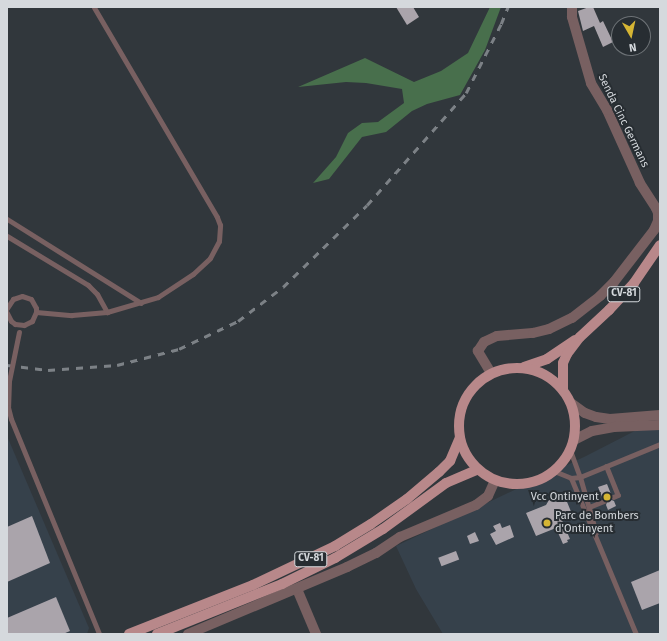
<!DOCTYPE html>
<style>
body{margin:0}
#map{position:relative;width:667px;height:641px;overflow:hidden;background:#31373c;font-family:"Fira Sans",sans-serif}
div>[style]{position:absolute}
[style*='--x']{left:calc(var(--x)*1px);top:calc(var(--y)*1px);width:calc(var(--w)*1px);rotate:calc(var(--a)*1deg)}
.built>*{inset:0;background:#36414b}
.forest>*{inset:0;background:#486f4c}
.building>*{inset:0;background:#aaa4ab;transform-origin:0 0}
.service>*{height:5px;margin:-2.5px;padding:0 2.5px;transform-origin:2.5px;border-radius:2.5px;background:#786061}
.minor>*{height:10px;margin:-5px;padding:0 5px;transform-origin:5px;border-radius:5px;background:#786061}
.tertiary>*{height:10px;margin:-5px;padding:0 5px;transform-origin:5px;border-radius:5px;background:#786061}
.primary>*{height:10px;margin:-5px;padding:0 5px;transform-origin:5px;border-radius:5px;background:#b8888a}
.primary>.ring{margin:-5px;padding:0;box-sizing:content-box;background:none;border:10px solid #b8888a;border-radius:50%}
.rail>*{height:2.5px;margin-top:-1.25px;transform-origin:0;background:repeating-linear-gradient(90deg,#7c8186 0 7px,transparent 0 14px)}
.service-bridge>*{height:5px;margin:-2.5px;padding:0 2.5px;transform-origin:2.5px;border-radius:2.5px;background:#786061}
.dots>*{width:11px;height:11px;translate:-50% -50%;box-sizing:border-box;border:2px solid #272d32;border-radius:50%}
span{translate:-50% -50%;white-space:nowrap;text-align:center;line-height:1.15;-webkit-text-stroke:4px #272d32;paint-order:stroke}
.shield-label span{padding:1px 3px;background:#272d32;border:1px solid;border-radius:3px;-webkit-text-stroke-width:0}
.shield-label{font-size:10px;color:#d5d9dd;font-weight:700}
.street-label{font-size:11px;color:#d5d9dd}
.poi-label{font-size:11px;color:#d5d9dd}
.right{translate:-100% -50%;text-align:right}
.left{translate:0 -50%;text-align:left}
.frame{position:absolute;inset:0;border:8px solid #d5d9dd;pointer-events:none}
.north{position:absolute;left:611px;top:16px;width:40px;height:40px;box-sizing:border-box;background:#272d32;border:1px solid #6d7276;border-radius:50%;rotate:171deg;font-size:11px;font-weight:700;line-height:16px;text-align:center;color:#d5d9dd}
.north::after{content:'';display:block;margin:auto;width:14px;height:18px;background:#d5b534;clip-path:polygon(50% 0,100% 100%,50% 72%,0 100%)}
</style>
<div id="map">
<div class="built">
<i style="clip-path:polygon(660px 418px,660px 634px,443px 634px,416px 589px,396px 546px,586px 456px)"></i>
<i style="clip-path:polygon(7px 436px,89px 628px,87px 634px,7px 634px)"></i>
</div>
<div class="forest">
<i style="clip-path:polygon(490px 7px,501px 7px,485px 50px,460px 95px,427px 104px,412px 111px,386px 132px,362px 137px,329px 179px,313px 183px,336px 157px,348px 133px,362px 123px,378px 122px,404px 103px,402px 89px,366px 83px,346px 82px,298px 87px,365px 58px,414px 82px,441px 71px,468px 53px)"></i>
</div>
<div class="building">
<i style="clip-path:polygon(396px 7px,413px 7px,419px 17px,407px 25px)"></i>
<i style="clip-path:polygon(589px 7px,593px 7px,600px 23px,603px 21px,613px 42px,603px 47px,594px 26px,583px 31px,578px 11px)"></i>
<i style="clip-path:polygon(607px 484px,611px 494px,609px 499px,614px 501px,616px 506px,608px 510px,606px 505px,608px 499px,602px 497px,598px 487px)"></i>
<i style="clip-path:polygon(565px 497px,572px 514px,561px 518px,570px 539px,567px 540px,568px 542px,563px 544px,556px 528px,536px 536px,526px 513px,546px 505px,549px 500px,556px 501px)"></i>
<i style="clip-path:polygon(32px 516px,50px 563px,7px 582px,7px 527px)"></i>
<i style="clip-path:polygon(500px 523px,502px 528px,510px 525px,514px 537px,496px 545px,490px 534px,496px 531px,493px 526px)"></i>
<i style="clip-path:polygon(475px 532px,479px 541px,470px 544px,467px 536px)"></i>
<i style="left:456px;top:551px;width:9px;height:19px;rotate:69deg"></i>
<i style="clip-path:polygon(660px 570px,660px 603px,642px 610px,631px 582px)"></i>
<i style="clip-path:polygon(56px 597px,70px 631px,63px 634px,7px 634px,7px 618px)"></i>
</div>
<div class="service">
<i style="--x:7;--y:219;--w:158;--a:32.1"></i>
<i style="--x:7;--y:236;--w:95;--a:31.2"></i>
<i style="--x:88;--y:285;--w:13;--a:45"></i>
<i style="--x:97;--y:294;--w:21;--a:61"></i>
<i style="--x:7;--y:308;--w:11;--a:-56"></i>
<i style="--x:13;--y:299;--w:9;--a:-18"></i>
<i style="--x:22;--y:296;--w:9;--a:18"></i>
<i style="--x:31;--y:299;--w:10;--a:61"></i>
<i style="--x:36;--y:308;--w:4;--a:90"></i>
<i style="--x:36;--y:312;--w:10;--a:114"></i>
<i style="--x:32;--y:321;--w:9;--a:153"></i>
<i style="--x:24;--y:325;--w:9;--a:-174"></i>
<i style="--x:15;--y:324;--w:5;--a:-143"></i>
<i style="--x:11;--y:321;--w:9;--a:-117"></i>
<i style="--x:36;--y:312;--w:36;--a:5"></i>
<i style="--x:72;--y:315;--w:35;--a:-5"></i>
<i style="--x:107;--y:312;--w:53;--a:-16.4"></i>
<i style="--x:158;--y:297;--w:42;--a:-33.3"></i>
<i style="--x:193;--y:274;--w:23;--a:-43"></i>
<i style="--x:210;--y:258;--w:19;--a:-62"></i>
<i style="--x:219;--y:241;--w:16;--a:-86"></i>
<i style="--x:220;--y:225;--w:9;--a:-111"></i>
<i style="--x:217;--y:217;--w:243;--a:-120.4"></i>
<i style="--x:9;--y:381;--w:26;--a:92"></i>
<i style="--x:8;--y:407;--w:12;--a:76"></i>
<i style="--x:11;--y:419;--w:232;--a:67.7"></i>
<i style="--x:570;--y:450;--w:29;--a:70"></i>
<i style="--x:580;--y:477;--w:58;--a:74.1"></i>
<i style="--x:606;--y:466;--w:31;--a:68"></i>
<i style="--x:618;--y:495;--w:5;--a:158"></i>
<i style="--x:554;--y:471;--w:18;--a:22"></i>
<i style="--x:571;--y:478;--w:169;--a:67.4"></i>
<i style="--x:571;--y:478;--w:9;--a:-6"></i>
<i style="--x:580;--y:477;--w:87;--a:-22.4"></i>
<i style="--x:589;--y:507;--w:16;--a:-22"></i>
</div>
<div class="minor">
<i style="--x:491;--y:373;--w:26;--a:-121"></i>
<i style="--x:478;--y:351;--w:11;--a:-56"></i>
<i style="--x:484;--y:342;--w:14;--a:-25"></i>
<i style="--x:497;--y:336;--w:36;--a:-5"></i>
<i style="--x:533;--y:333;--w:16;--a:-14"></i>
<i style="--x:549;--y:329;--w:25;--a:-26"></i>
<i style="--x:572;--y:318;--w:36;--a:-38"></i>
<i style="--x:600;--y:296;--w:20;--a:-45"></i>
<i style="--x:614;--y:282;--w:66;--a:-52.4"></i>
<i style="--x:654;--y:230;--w:10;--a:-66"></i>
<i style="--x:658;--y:221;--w:8;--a:-90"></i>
<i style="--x:658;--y:213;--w:5;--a:-112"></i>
<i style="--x:656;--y:208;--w:30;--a:-123"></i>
<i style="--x:640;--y:183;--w:80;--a:-114.3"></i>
<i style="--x:607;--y:110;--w:31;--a:-121"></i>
<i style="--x:591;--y:83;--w:69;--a:-106.1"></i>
<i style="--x:572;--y:17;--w:10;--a:-90"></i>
<i style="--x:297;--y:589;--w:49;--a:67.1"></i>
<i style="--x:188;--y:634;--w:173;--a:-22.8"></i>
<i style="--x:347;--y:567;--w:32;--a:-26"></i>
<i style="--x:376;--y:553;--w:29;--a:-34"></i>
<i style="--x:400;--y:537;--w:82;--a:-22.8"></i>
<i style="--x:476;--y:505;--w:15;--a:-37"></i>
<i style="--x:488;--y:496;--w:17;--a:-66"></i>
</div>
<div class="tertiary">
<i style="--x:571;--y:403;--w:17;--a:36"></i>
<i style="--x:585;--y:413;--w:12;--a:20"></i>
<i style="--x:596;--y:417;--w:14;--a:8"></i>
<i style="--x:610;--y:419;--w:50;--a:-4.6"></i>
<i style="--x:574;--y:440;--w:20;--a:-27"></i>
<i style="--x:592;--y:431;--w:22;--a:-10"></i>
<i style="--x:614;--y:427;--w:46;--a:-2.5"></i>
</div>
<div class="primary">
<i style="--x:524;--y:367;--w:24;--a:-19"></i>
<i style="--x:547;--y:359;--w:34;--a:-34"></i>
<i class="ring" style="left:459px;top:368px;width:106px;height:106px"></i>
<i style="--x:563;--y:390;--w:27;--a:-90"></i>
<i style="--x:563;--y:363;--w:10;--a:-66"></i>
<i style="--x:567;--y:354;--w:21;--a:-53"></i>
<i style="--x:580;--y:337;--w:40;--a:-43"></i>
<i style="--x:609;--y:310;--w:37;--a:-47"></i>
<i style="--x:634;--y:283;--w:46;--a:-55.6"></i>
<i style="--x:129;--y:634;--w:133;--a:-21.6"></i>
<i style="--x:253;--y:585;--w:91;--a:-25.4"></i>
<i style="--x:335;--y:546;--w:42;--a:-31.4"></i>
<i style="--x:371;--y:524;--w:44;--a:-34.8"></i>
<i style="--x:407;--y:499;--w:42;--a:-40.2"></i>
<i style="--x:439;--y:472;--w:16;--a:-45"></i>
<i style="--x:450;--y:461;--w:25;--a:-67"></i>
<i style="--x:157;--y:634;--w:135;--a:-21.8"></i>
<i style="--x:282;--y:584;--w:59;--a:-26.1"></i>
<i style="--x:335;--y:558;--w:56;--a:-31.1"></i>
<i style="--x:383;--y:529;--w:78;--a:-36.1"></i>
<i style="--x:446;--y:483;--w:34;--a:-23"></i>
</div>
<div class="rail">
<i style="--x:7;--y:365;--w:41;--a:7"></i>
<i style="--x:48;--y:370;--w:69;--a:-4.1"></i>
<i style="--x:117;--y:365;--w:64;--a:-14.5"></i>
<i style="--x:179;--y:349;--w:65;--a:-25.4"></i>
<i style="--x:238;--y:321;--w:56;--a:-37.1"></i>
<i style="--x:283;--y:287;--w:117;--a:-44.3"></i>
<i style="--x:367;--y:205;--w:149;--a:-48.5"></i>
<i style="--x:466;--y:93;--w:77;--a:-63.1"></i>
<i style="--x:501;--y:24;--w:18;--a:-68"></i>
</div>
<div class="service-bridge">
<i style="--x:9;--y:381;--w:50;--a:-78.5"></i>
</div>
<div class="dots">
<i style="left:607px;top:497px;background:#d5b534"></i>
<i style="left:547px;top:523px;background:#d5b534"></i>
</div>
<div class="shield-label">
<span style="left:624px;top:294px">CV-81</span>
<span style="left:311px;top:559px">CV-81</span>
</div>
<div class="street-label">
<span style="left:623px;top:121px;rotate:64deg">Senda Cinc Germans</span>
</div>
<div class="poi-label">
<span class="right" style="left:599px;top:497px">Vcc Ontinyent</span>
<span class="left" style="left:555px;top:523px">Parc de Bombers<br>d'Ontinyent</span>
</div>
<div class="frame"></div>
<div class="north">N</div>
</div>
